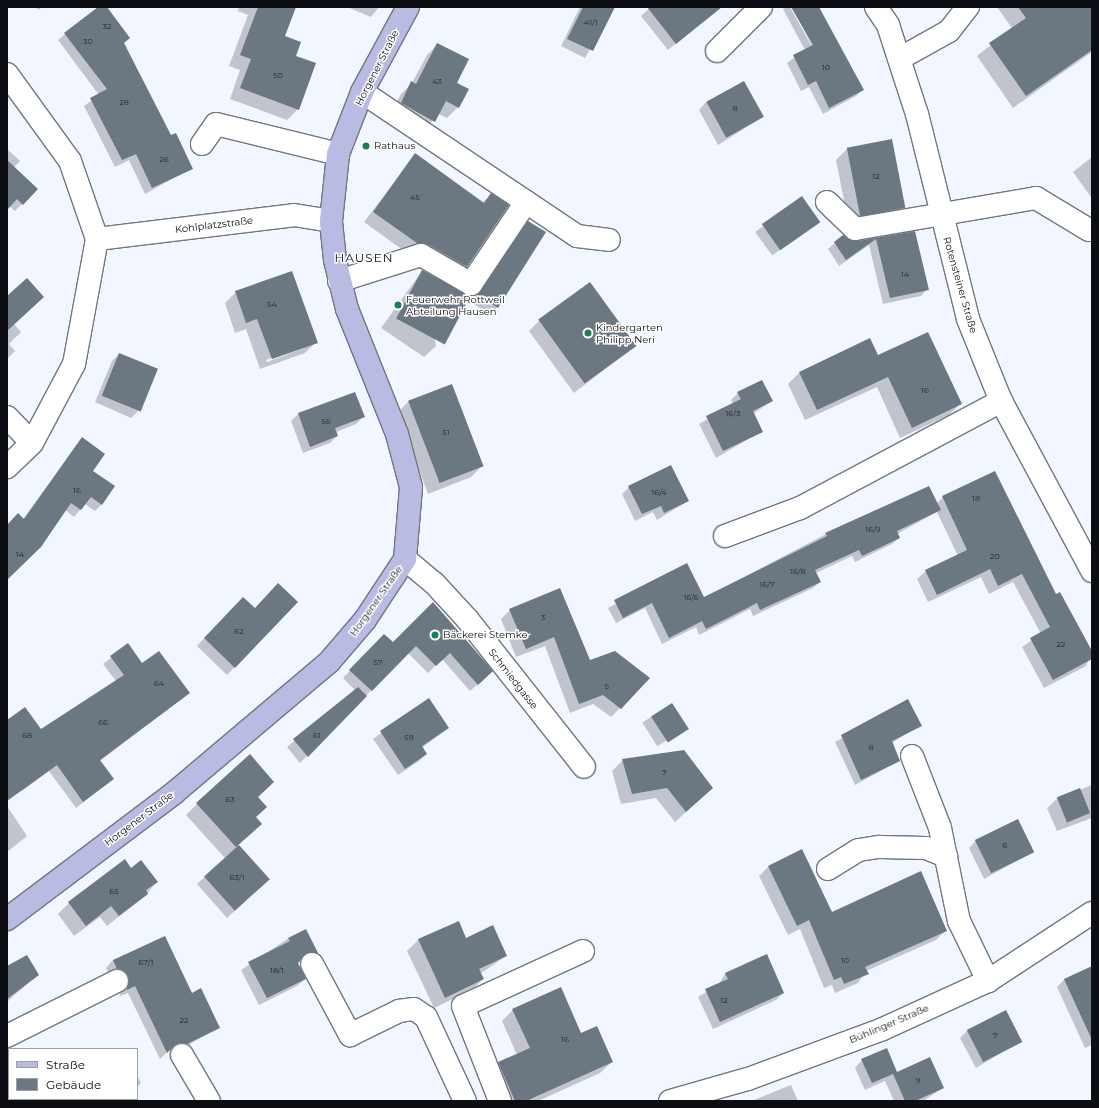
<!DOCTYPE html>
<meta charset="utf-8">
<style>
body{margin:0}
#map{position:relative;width:1099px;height:1108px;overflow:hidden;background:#f2f6ff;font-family:Montserrat,sans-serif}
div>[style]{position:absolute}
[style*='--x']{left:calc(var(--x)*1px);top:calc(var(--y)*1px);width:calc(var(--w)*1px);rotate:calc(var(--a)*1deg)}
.shadow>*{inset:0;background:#0003;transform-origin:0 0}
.building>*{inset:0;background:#6b7781;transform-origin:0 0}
.roads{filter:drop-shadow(1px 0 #707783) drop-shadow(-1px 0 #707783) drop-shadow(0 1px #707783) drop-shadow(0 -1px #707783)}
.minor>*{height:22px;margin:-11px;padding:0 11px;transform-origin:11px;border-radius:11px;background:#fff}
.major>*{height:22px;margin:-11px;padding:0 11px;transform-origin:11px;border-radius:11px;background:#b9bbe3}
.dots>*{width:11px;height:11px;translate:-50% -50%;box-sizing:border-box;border:2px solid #fff;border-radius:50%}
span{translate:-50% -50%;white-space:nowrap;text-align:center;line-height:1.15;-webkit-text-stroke:3px #fff;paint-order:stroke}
.number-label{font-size:8px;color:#24282e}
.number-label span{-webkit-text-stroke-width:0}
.street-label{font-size:10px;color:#0c0e13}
.poi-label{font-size:10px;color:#0c0e13}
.left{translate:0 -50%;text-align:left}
.quarter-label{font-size:12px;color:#0c0e13;letter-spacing:1px}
.frame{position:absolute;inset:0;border:8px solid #0c0e13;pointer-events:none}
.legend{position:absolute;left:8px;top:1048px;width:130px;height:52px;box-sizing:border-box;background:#fff;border:1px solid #9e9fa1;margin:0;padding:5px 7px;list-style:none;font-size:12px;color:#0c0e13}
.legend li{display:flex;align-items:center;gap:8px;height:20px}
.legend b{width:20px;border:1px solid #9e9fa1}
</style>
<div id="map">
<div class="shadow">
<i style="clip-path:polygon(35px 7px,42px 7px,39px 10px)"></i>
<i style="clip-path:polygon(99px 7px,105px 7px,171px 137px,192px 168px,145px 194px,129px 160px,115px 167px,84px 106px,99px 95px,58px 40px)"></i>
<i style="clip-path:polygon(239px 7px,295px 7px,284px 37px,295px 57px,298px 109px,287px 120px,230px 99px,240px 70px,229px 66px,248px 15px,238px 11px)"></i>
<i style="clip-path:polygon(347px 7px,379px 7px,371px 17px)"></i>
<i style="clip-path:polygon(580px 7px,614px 7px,585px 58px,561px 46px)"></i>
<i style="clip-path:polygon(651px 7px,715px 7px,717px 10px,668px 50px,641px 16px)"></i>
<i style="clip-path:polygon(785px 7px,790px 7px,814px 50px,793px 7px,817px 7px,862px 90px,856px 96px,823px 114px,809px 87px,801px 91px,787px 63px,805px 50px,783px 9px)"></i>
<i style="clip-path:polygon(997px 7px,1092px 7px,1092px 52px,1013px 108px,977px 56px,1012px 28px)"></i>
<i style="clip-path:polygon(438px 44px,455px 84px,458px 107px,447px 118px,438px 114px,423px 133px,390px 114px,401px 94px,412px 83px,427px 55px)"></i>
<i style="clip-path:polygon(706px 102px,763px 117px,718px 145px,699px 110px)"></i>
<i style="clip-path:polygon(7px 149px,20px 161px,13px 168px,37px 189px,15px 211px,9px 206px,7px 208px)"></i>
<i style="clip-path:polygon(847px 149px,904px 207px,893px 219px,849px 226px,836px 160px)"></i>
<i style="clip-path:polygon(415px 155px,482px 203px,491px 195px,506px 208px,456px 277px,407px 253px,364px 222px)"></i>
<i style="clip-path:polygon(1092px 157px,1092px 196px,1091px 197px,1073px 172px)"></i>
<i style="left:802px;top:198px;width:29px;height:58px;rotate:54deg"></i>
<i style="clip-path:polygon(528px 222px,497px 307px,489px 314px,471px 302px)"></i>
<i style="clip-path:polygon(914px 233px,927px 289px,921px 296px,883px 304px,869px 245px,839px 266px,828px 249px,843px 236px,857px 242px)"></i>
<i style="clip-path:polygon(422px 271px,436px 346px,424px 357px,381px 328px)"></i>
<i style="clip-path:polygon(evenodd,236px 292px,316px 342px,305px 353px,260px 369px,246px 329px,235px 333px,225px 303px,236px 292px,304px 346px,304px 348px,267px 362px,266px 360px,304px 346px)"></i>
<i style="clip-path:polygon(7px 299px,14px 324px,21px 332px,9px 344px,15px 351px,7px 359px)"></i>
<i style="clip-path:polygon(540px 320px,635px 346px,574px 393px,529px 331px)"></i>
<i style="clip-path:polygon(869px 340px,877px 357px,960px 404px,949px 415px,900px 438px,877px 387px,805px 420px,788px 384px,799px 373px)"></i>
<i style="clip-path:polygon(119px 354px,138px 411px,131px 418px,95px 402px,112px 361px)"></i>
<i style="clip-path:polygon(738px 393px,772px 401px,753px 414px,762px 431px,716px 458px,699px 424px,733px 404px,731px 400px)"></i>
<i style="clip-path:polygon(409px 401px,482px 466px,471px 477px,428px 494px,398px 412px)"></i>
<i style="clip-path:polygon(298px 414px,363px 417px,356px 424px,336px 432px,337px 436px,330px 443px,303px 453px,291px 421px)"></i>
<i style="clip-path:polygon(82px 439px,102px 504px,95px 511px,85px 504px,74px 517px,65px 510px,7px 579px,7px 526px,23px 519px)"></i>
<i style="clip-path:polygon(629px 487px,688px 501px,657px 520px,653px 512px,635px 521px,622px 494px)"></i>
<i style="clip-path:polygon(943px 497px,1055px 595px,1092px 653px,1086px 666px,1044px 688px,1022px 647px,1041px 634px,1013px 582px,989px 594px,981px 577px,928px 602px,917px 579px,926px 571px,958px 556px,937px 512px,897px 534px,899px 538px,892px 544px,855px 562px,852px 556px,816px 573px,820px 582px,813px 588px,753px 616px,750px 609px,699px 635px,696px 627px,662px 644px,645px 608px,616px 623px,608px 608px,687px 564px,704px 598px,826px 534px,937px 503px)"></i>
<i style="clip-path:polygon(560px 589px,590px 661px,620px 708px,611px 717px,593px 704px,570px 713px,545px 646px,516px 657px,501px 619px,510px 610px)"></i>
<i style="clip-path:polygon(243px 598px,255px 609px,297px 602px,227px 675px,197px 646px)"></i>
<i style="clip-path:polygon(433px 603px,484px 679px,470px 691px,442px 659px,428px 673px,408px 653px,300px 763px,287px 747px,355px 690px,343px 678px,384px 635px,393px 644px)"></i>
<i style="clip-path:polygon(128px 644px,142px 664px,189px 693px,100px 761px,113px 779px,76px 808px,49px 771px,22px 791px,7px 773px,7px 721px,41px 731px,116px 681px,103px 664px)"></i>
<i style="clip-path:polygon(428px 699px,448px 728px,422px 748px,426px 754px,419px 761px,398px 775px,373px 739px)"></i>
<i style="clip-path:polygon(908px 701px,920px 725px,892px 743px,899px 761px,855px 785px,835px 742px)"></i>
<i style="left:672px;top:704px;width:28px;height:35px;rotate:58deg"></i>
<i style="clip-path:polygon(623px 760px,712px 788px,675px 822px,656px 798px,621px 804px,612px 771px)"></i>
<i style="clip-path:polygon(1092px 785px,1092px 818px,1057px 831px,1047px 808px,1057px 799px)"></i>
<i style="clip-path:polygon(257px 797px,266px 807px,255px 818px,261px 824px,238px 845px,269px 879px,227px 918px,197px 884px,225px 858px,186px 815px,197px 804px)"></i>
<i style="clip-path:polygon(7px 806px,27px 836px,7px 852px)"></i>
<i style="clip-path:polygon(976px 841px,1033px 852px,984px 879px,969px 848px)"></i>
<i style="clip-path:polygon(801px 850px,832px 913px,946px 930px,936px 940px,866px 971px,858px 983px,835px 993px,832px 985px,824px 988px,800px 929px,788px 935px,759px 876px,768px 867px)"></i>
<i style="clip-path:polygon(131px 869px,156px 882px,147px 894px,107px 926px,100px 917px,74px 936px,58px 914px,69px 903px)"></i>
<i style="clip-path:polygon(458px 922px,466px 939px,506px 956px,480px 974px,483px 979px,472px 990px,434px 1008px,407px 951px,418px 940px)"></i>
<i style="clip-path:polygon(289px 938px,317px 952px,310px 960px,297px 963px,305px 979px,297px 986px,259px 1005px,241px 970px)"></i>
<i style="clip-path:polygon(766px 955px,783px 993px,776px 1000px,713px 1029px,698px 997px,719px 984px,725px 974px)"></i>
<i style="clip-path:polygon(113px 960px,191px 994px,219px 1027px,178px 1051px,168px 1051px,160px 1059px,128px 993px,120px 996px,121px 983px,110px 976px,106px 968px)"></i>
<i style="clip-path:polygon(7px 967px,37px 975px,7px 1002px)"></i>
<i style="clip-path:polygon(1092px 970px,1092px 1045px,1085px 1048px,1057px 987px,1065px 979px)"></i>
<i style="clip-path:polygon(513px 1010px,581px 1034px,612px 1062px,600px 1073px,538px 1101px,499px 1101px,488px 1074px,499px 1063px,517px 1055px,502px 1021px)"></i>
<i style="clip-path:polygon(968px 1030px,1021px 1041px,976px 1068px,960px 1038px)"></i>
<i style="clip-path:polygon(862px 1060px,897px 1073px,943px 1088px,923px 1101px,894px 1101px,885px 1081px,865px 1090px,855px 1068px)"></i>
<i style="clip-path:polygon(137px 1075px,141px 1083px,137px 1087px)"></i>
<i style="clip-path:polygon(791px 1085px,798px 1101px,752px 1101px,754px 1100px)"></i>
<i style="clip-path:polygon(44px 1099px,121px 1099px,39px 1101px)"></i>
</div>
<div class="building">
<i style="clip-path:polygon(98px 7px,107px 7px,130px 38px,124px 43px,171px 135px,176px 133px,193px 169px,152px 188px,136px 154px,122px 160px,90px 98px,107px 89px,64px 33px)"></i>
<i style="clip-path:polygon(258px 7px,296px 7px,285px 36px,301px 42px,296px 56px,316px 63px,299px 110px,240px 88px,251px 59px,240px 55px)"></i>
<i style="clip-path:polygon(583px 7px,615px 7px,593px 51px,567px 39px)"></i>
<i style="clip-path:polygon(647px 7px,722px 7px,676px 44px)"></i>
<i style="clip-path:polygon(791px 7px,819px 7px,864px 90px,829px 108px,816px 81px,808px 85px,793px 55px,813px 45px)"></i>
<i style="clip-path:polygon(1018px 7px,1092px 7px,1092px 50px,1026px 96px,989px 43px,1026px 18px)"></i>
<i style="clip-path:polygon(437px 43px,469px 59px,457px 83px,469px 89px,459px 108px,446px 101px,435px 122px,401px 103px,411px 81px,416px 84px)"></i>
<i style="left:744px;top:81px;width:41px;height:43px;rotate:61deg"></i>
<i style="left:892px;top:139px;width:70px;height:46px;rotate:79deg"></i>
<i style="clip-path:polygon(415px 153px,484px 203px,491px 193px,509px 205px,467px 267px,427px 244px,417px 243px,373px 212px)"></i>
<i style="clip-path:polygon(7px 160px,38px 189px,23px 205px,17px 199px,7px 210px)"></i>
<i style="left:802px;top:196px;width:32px;height:49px;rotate:55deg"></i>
<i style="clip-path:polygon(528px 221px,546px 232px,498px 308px,477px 295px)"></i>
<i style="clip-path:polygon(915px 231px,929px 290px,890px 298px,876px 239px,846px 260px,834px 242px,843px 235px,857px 241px)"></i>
<i style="left:422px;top:270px;width:55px;height:55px;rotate:28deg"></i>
<i style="clip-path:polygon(292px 271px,318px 343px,272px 359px,257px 319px,246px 323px,235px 291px)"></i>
<i style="clip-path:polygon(27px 278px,44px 297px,7px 331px,7px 296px)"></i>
<i style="left:590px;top:282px;width:79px;height:64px;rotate:54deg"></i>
<i style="clip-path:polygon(928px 332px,962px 404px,912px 428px,888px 377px,817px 410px,799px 372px,870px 338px,878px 355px)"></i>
<i style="left:119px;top:353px;width:42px;height:46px;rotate:22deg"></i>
<i style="clip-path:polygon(762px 380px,773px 401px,753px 411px,763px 432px,723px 451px,706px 416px,741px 399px,737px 392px)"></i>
<i style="left:452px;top:384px;width:88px;height:47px;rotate:69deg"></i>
<i style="clip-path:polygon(355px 392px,365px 417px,335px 428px,338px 436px,310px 447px,298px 413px)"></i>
<i style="clip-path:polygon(82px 437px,105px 454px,93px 471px,115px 486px,102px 505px,91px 497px,81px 510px,71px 503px,41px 547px,7px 580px,7px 525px,18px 513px,24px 519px)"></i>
<i style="clip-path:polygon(671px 465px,689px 501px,664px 513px,661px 506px,642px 514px,628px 486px)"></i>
<i style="clip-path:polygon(995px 471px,1056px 594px,1060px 592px,1092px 651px,1092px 659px,1053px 680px,1030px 638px,1050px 627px,1022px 574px,998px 586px,990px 569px,937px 595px,925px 570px,967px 550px,942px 496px)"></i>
<i style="clip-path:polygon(929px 486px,941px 510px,897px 531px,900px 538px,862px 556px,859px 550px,815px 570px,821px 582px,760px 610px,757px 603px,706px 629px,702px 621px,669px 638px,652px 603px,623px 618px,614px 600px,687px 563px,704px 597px,827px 536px,825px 533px)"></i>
<i style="clip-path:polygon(278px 583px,298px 602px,235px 668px,204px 638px,243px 597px,255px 608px)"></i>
<i style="clip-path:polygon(560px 588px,590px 660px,615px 651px,650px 678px,621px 709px,603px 695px,579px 704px,554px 637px,526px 649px,509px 609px)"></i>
<i style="clip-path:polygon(433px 602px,493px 671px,478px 685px,450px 653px,436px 666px,416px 646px,372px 691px,349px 670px,384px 634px,393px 642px)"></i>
<i style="clip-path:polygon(128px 643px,142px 663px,159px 651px,190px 693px,100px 760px,114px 779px,83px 802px,57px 765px,7px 801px,7px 720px,25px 707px,41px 729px,124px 675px,110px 656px)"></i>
<i style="clip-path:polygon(358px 687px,367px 696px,308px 757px,293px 739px)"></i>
<i style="clip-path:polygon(429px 698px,449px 728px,422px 746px,427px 754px,405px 769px,380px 731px)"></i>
<i style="clip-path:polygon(908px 699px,922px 726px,892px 741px,900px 761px,861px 780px,841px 735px)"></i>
<i style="left:672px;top:703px;width:31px;height:25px;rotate:57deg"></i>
<i style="clip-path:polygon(684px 750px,713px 788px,686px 812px,667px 788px,632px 794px,622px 759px)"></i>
<i style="clip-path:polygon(250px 754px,274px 782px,258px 797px,267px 807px,256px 817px,262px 824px,236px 847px,196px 803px)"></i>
<i style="left:1080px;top:788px;width:27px;height:25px;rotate:68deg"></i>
<i style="left:1018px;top:819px;width:37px;height:48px;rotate:64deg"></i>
<i style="left:239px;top:845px;width:46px;height:47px;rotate:48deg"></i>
<i style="clip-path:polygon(802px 849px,832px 912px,921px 871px,947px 931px,865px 967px,869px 974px,844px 984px,841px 977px,834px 980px,809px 920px,797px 926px,768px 866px)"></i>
<i style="clip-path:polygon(125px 859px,131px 868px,141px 860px,158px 882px,146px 890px,148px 894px,119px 916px,111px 906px,86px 926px,68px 902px)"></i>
<i style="clip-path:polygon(459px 921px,466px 938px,493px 925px,507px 956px,479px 969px,484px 979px,445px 998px,418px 939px)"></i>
<i style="clip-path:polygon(306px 929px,318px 953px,306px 953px,298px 963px,306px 979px,267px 998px,248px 962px,290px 941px,288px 938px)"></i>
<i style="clip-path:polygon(165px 936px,192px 993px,201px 988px,220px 1028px,187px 1044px,176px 1044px,167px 1053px,135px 986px,127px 990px,128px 976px,117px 969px,113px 960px)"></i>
<i style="clip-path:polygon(767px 954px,784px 993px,720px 1022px,705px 989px,728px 979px,725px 973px)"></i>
<i style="clip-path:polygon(27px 955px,39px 975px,7px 999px,7px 966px)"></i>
<i style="clip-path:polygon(1092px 966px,1092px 1040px,1064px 979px)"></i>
<i style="clip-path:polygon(561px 987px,581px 1033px,597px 1026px,613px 1062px,526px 1101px,515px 1101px,498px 1062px,530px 1048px,512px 1009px)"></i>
<i style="left:1006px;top:1010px;width:36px;height:44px;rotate:63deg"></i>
<i style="clip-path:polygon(887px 1048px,897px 1072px,930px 1057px,944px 1088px,915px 1101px,905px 1101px,893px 1074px,872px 1083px,861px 1059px)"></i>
</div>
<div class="roads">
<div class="minor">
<i style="--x:876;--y:7;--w:22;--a:56"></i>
<i style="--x:888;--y:25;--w:94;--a:72"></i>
<i style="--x:917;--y:114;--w:211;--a:76"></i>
<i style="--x:968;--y:319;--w:88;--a:68.1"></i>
<i style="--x:1001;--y:401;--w:193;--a:61.8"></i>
<i style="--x:717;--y:51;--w:62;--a:-45"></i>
<i style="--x:899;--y:59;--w:57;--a:-29.2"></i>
<i style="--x:949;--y:31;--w:31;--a:-52"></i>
<i style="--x:7;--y:74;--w:107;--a:54.1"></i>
<i style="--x:70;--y:161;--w:83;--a:70.9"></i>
<i style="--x:97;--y:239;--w:127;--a:100.4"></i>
<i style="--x:74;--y:364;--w:89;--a:118"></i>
<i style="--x:32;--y:443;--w:35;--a:136"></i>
<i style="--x:362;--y:92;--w:259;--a:33.8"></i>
<i style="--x:577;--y:236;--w:32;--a:7"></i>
<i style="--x:202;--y:144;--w:24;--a:-55"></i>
<i style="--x:216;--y:124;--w:126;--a:13.8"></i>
<i style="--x:827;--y:202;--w:39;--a:44"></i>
<i style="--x:855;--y:229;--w:184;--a:-9.7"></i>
<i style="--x:1036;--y:198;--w:62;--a:31.1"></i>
<i style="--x:97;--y:239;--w:198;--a:-6.9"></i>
<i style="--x:294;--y:215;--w:37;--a:9"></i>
<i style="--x:339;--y:281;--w:86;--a:-17.6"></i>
<i style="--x:421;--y:255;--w:58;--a:30.1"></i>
<i style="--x:471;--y:284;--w:99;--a:-56.1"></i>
<i style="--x:7;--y:417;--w:36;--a:46"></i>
<i style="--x:725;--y:536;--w:80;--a:-20.5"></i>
<i style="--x:800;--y:508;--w:228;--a:-28"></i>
<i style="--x:405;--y:559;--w:38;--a:40"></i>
<i style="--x:434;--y:583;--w:50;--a:47.4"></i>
<i style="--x:468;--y:620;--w:187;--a:51.7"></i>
<i style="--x:912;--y:756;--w:77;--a:68.7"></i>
<i style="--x:940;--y:828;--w:95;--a:78.5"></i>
<i style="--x:959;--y:921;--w:67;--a:64.2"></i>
<i style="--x:828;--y:869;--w:36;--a:-32"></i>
<i style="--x:859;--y:850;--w:20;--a:-9"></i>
<i style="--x:879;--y:847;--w:47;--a:1.2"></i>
<i style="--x:926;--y:848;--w:22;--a:22"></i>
<i style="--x:312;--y:964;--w:81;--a:61.8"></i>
<i style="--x:350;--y:1035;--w:55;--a:-26.1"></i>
<i style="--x:399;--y:1011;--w:15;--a:-8"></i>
<i style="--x:414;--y:1009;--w:14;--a:34"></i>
<i style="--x:426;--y:1017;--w:93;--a:65.1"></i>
<i style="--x:7;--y:1036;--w:123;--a:-26.6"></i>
<i style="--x:182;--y:1055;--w:53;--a:59.6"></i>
<i style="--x:500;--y:1101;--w:102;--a:-111.3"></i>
<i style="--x:463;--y:1006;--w:132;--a:-24.6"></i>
<i style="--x:670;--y:1101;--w:81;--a:-15.8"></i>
<i style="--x:748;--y:1079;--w:144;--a:-20.3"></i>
<i style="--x:883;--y:1029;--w:115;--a:-24.6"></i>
<i style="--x:988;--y:981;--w:124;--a:-33.2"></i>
</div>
<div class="major">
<i style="--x:7;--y:919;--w:209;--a:-37"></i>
<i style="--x:174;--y:793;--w:203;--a:-40.2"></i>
<i style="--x:329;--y:662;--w:55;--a:-49.4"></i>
<i style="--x:365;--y:620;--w:73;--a:-56.7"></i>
<i style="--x:405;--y:559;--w:72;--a:-85.2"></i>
<i style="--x:411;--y:487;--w:55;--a:-104.8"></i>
<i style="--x:397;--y:434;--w:135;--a:-111.8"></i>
<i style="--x:347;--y:309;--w:50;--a:-103.8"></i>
<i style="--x:335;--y:260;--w:39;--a:-96"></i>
<i style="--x:331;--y:221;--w:67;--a:-84"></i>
<i style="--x:338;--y:154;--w:66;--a:-68.8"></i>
<i style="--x:362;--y:92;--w:97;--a:-61.6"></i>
</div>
</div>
<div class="dots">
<i style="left:366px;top:146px;background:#1a7f59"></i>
<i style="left:398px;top:305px;background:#1a7f59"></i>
<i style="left:588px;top:333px;background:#1a7f59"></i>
<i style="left:435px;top:635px;background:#1a7f59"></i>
</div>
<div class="number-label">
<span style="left:591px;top:23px">41/1</span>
<span style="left:107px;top:27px">32</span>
<span style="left:88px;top:42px">30</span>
<span style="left:826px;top:68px">10</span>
<span style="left:278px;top:76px">50</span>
<span style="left:437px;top:82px">43</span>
<span style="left:124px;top:103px">28</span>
<span style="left:735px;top:109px">8</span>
<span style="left:164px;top:160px">26</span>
<span style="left:876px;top:177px">12</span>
<span style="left:415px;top:198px">45</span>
<span style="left:905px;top:275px">14</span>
<span style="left:272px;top:305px">54</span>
<span style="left:925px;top:391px">16</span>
<span style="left:733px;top:414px">16/3</span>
<span style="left:326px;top:422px">56</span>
<span style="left:446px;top:433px">51</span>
<span style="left:77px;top:491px">16</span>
<span style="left:659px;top:493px">16/4</span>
<span style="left:976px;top:499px">18</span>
<span style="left:873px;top:530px">16/9</span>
<span style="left:20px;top:555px">14</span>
<span style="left:995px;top:557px">20</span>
<span style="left:798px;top:572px">16/8</span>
<span style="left:767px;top:585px">16/7</span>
<span style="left:691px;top:598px">16/6</span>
<span style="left:543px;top:618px">3</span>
<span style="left:239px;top:632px">62</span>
<span style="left:1061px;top:645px">22</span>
<span style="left:378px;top:663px">57</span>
<span style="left:159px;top:684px">64</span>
<span style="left:607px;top:687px">5</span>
<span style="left:103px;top:723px">66</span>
<span style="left:27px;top:736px">68</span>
<span style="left:317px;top:736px">61</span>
<span style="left:409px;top:738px">59</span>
<span style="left:871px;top:748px">8</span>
<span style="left:664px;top:773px">7</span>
<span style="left:230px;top:800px">63</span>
<span style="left:1005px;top:846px">6</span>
<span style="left:237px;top:878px">63/1</span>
<span style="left:114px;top:892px">65</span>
<span style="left:845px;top:961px">10</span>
<span style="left:146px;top:963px">67/1</span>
<span style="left:277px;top:971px">18/1</span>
<span style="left:724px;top:1001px">12</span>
<span style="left:184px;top:1021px">22</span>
<span style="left:995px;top:1036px">7</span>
<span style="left:565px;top:1040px">16</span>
<span style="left:918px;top:1081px">9</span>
</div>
<div class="street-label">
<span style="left:377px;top:68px;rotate:-63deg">Horgener Straße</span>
<span style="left:214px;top:225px;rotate:-7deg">Kohlplatzstraße</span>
<span style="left:960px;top:285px;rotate:74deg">Rotensteiner Straße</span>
<span style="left:376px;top:601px;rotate:-55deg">Horgener Straße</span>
<span style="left:513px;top:679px;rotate:52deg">Schmiedgasse</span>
<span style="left:139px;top:819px;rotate:-37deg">Horgener Straße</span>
<span style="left:889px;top:1024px;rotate:-23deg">Bühlinger Straße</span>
</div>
<div class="poi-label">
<span class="left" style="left:374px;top:146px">Rathaus</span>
<span class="left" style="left:406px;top:305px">Feuerwehr Rottweil<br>Abteilung Hausen</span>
<span class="left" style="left:596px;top:333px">Kindergarten<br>Philipp Neri</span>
<span class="left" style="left:443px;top:635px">Bäckerei Stemke</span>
</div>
<div class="quarter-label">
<span style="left:364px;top:258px">HAUSEN</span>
</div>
<div class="frame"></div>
<ul class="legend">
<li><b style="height:5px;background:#b9bbe3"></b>Straße</li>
<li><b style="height:11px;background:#6b7781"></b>Gebäude</li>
</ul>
</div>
